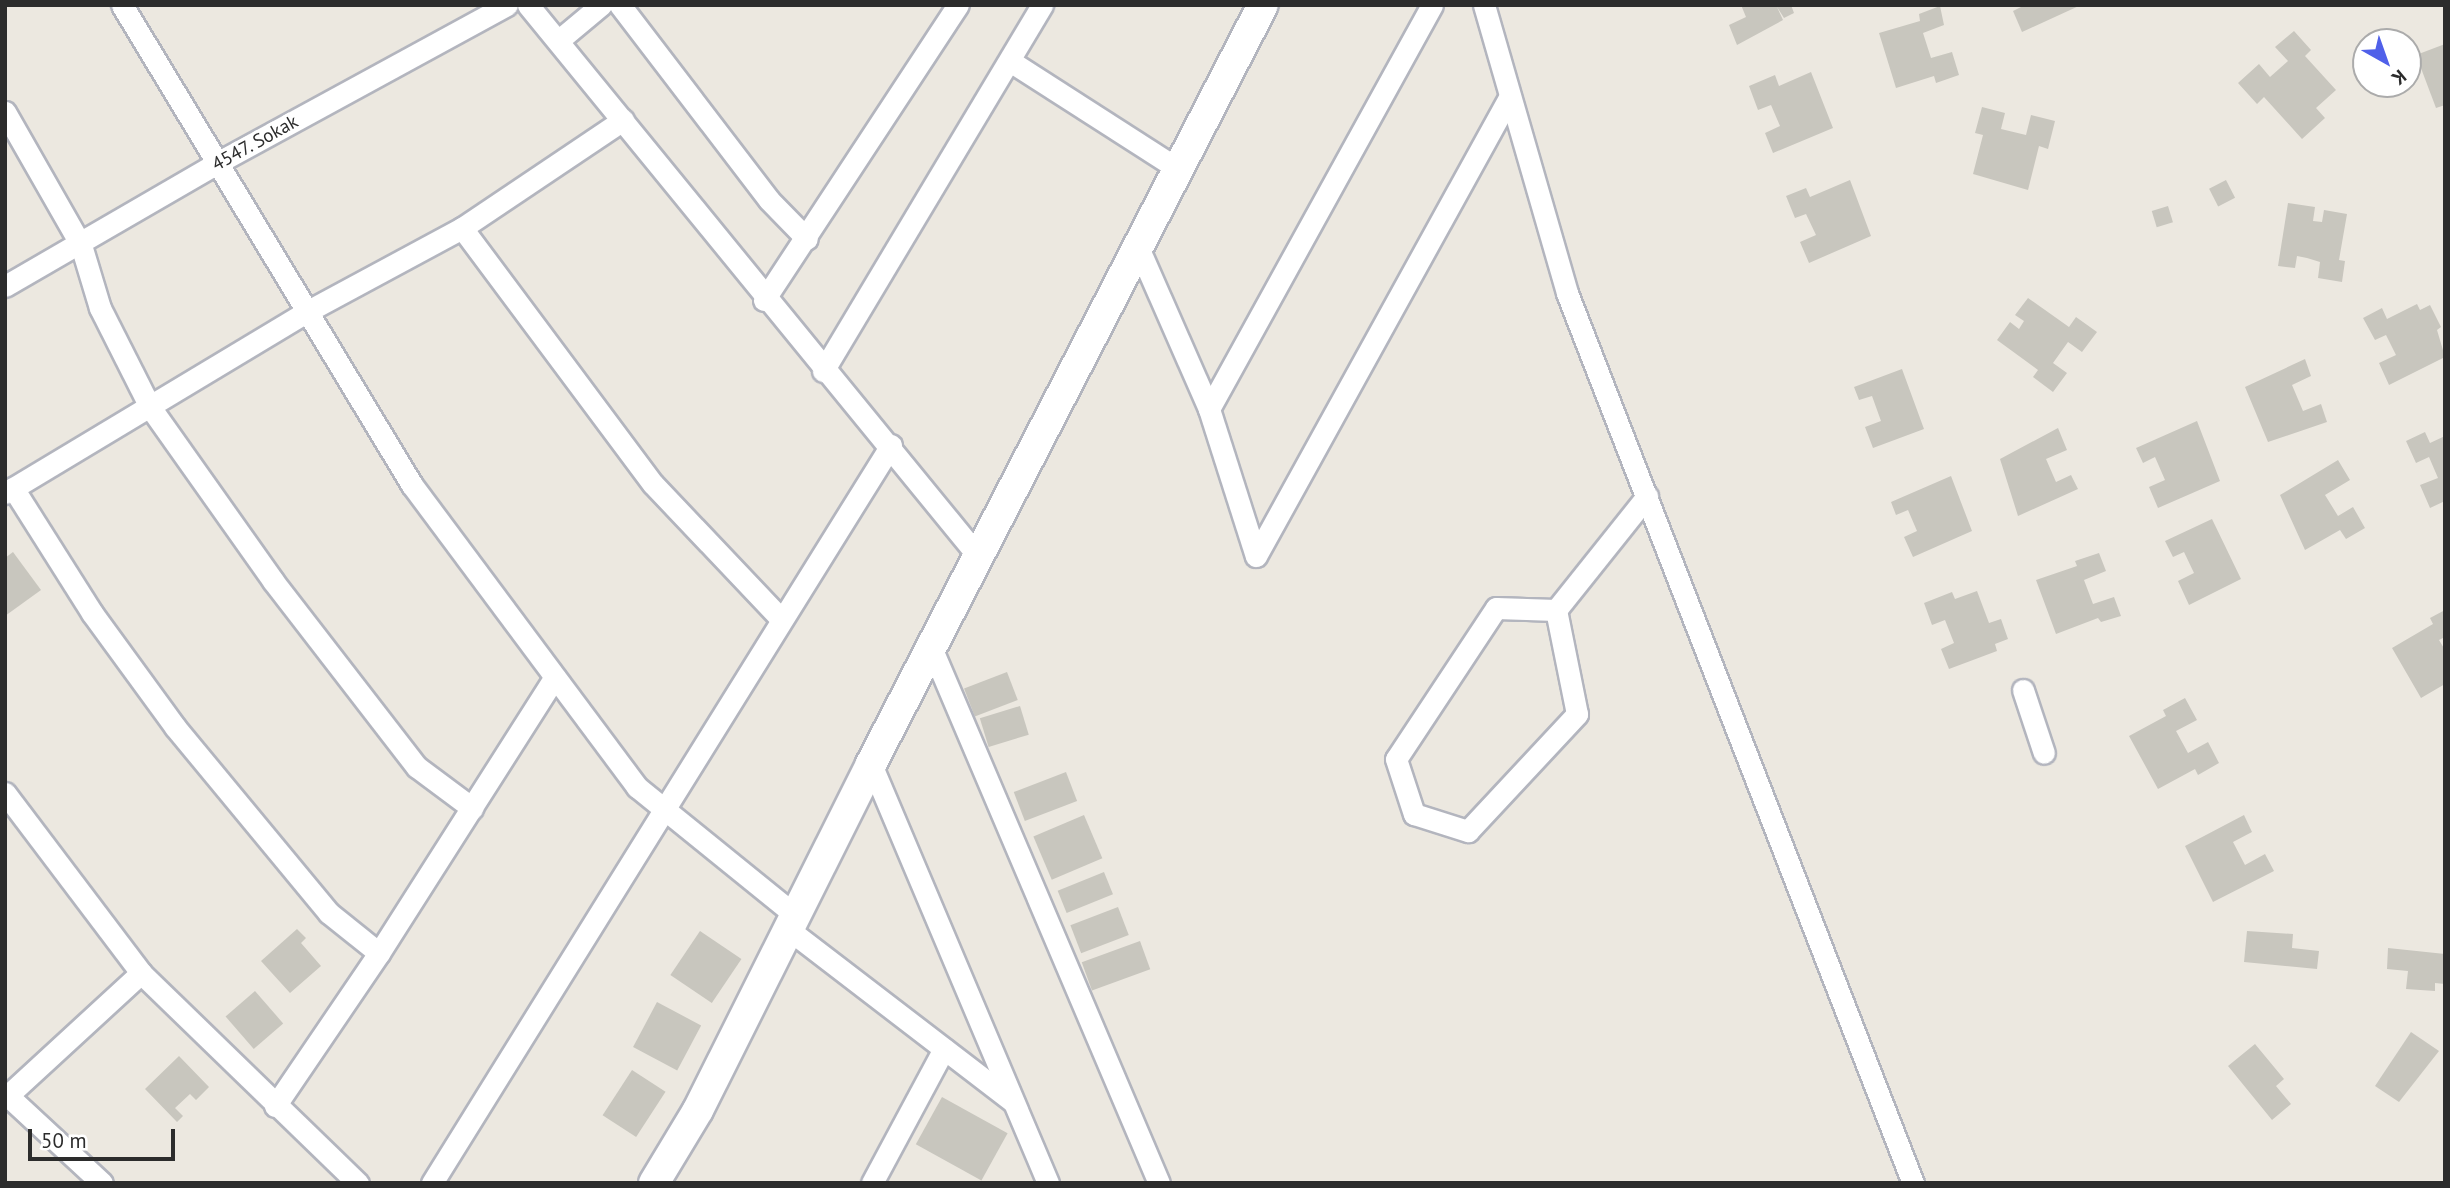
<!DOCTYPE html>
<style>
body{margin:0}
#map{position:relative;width:2450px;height:1188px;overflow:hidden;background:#ece8e0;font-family:"PT Sans",sans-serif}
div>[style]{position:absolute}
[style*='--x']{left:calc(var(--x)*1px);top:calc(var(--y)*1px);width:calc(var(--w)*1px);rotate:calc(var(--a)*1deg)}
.building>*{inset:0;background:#c8c6be;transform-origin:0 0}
.roads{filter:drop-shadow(2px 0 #b3b5be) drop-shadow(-2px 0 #b3b5be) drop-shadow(0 2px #b3b5be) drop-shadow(0 -2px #b3b5be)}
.minor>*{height:21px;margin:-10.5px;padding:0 10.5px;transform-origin:10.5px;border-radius:10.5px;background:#fff}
.secondary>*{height:30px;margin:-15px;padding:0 15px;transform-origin:15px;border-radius:15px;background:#fff}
span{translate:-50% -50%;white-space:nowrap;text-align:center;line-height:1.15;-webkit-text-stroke:6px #fff;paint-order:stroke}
.street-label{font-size:19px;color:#2c2c2c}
.frame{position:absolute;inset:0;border:7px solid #2c2c2c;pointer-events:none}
.north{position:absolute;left:2352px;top:28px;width:70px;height:70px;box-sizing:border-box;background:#fff;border:2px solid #ababab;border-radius:50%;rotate:140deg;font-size:19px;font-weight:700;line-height:28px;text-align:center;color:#2c2c2c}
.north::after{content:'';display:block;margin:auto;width:24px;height:32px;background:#5060e9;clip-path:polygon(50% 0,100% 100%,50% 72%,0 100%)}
.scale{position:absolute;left:28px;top:1129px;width:147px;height:32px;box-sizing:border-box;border:4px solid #2c2c2c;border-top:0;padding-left:9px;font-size:21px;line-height:24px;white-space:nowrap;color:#2c2c2c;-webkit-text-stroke:5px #fff;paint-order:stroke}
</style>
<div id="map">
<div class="building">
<i style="clip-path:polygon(1741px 5px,1791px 5px,1794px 13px,1784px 18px,1777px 7px,1783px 20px,1737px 45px,1729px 25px,1746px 17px)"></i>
<i style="clip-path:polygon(2025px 5px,2081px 5px,2022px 32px,2013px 11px)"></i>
<i style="clip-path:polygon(1940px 6px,1944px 25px,1923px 33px,1931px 58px,1952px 52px,1959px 75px,1936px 83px,1934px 76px,1896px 88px,1879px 33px,1920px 21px,1919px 14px)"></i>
<i style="clip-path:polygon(2294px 31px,2311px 50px,2305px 56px,2336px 90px,2316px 108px,2325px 118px,2302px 139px,2264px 97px,2257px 104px,2238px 83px,2259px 64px,2270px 77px,2288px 61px,2275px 47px)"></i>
<i style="clip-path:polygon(2445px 44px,2445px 105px,2436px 108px,2416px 55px)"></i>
<i style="clip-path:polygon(1811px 72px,1833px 128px,1773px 153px,1765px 133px,1780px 126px,1771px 105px,1758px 110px,1749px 86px,1775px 75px,1779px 86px)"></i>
<i style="clip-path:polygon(1982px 107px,2005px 113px,2001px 129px,2026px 135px,2031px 115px,2055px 121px,2048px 149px,2039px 146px,2028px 190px,1973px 174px,1983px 135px,1975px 133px)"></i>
<i style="clip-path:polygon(1850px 180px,1871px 236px,1809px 263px,1800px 242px,1816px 235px,1806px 214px,1795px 218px,1786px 196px,1806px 188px,1810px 197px)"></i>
<i style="left:2226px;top:180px;width:20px;height:19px;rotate:63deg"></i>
<i style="clip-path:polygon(2288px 203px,2315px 207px,2313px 221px,2322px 222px,2324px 210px,2347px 214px,2339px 260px,2345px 261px,2342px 282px,2318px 278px,2320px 262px,2307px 258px,2297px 256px,2295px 268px,2278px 266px)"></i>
<i style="left:2168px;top:206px;width:17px;height:17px;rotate:73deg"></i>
<i style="clip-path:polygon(2028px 298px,2069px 327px,2076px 317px,2097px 332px,2082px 352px,2068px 342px,2053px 363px,2067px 373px,2053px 392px,2033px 377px,2038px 370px,1997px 340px,2010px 322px,2019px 329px,2024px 321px,2015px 315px)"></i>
<i style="clip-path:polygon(2417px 304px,2420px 310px,2430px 305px,2441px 327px,2437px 330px,2445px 357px,2389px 385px,2379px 363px,2396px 355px,2386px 335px,2375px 340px,2363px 318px,2382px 308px,2387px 319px)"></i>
<i style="clip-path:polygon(2305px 359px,2311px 376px,2292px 385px,2303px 411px,2321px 404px,2327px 422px,2268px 442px,2245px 387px)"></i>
<i style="clip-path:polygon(1902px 369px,1924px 429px,1873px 448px,1865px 427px,1881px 421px,1872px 396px,1859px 400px,1854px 387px)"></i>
<i style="clip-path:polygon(2197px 421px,2220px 481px,2158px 508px,2149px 487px,2165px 480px,2155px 457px,2143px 463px,2136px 448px)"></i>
<i style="clip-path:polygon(2058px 428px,2067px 450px,2046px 459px,2056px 482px,2071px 475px,2078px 489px,2018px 516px,2000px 459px)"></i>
<i style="clip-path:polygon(2425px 432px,2430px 443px,2445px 436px,2445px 501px,2430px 508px,2420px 485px,2438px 478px,2429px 457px,2416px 463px,2406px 441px)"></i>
<i style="clip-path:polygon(2338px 460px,2350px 480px,2325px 495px,2338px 516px,2353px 507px,2365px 528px,2346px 539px,2340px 530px,2305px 550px,2280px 495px)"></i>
<i style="clip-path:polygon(1951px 476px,1972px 531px,1913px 557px,1904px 537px,1917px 531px,1908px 510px,1896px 515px,1891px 502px)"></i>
<i style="clip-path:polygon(2212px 519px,2241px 579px,2189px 605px,2178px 581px,2194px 573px,2184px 552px,2173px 557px,2165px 541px)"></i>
<i style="clip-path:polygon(13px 552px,41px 590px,5px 616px,5px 558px)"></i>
<i style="clip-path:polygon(2099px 553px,2106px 571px,2084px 580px,2093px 604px,2114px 597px,2121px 616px,2101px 622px,2098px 618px,2056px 634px,2036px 580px,2077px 566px,2075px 561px)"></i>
<i style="clip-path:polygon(1977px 591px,1989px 623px,2001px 619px,2008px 639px,1995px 644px,1997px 651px,1949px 669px,1941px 649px,1954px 643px,1945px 620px,1932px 625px,1924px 603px,1952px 592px,1955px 599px)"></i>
<i style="clip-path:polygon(2445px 610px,2445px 637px,2439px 640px,2445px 650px,2445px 684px,2421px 698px,2392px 648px,2433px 624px,2430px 618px)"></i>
<i style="left:1007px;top:672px;width:30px;height:46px;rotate:69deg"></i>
<i style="clip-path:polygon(2185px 698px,2197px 720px,2176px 731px,2188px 753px,2208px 742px,2219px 763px,2198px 775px,2195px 769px,2158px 789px,2129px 736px,2166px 716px,2163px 710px)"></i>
<i style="left:1020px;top:706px;width:30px;height:42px;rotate:73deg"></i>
<i style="left:1066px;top:772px;width:31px;height:56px;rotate:69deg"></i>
<i style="left:1084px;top:815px;width:47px;height:55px;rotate:67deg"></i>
<i style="clip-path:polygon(2244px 815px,2252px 832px,2233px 842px,2245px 865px,2265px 854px,2274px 871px,2213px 902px,2185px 846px)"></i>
<i style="left:1104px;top:872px;width:24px;height:50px;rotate:68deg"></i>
<i style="left:1118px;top:907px;width:30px;height:51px;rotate:69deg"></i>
<i style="clip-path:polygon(297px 929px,306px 938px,301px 943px,321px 966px,290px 993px,261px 961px)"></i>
<i style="left:700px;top:931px;width:50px;height:53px;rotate:34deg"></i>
<i style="clip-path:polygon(2247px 931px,2293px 934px,2292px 948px,2319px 951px,2317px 969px,2244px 962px)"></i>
<i style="left:1140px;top:941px;width:30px;height:62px;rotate:70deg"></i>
<i style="clip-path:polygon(2388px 948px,2445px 954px,2445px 984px,2435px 983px,2435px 991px,2406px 989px,2408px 971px,2387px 969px)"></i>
<i style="left:255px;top:991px;width:43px;height:39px;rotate:49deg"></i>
<i style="left:657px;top:1002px;width:50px;height:51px;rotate:28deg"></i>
<i style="clip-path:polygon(2411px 1032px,2439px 1051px,2399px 1102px,2375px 1086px)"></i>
<i style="clip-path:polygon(2255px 1044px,2284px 1079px,2276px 1086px,2291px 1104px,2272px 1120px,2228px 1066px)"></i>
<i style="clip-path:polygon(179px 1056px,209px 1087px,196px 1100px,190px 1094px,175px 1108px,183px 1116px,177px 1122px,145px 1089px)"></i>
<i style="left:632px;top:1070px;width:40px;height:54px;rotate:33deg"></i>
<i style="left:942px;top:1097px;width:75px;height:54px;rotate:29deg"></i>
</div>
<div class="roads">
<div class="minor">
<i style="--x:122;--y:5;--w:561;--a:58.86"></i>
<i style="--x:412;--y:485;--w:377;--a:53.3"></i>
<i style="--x:637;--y:787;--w:203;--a:39"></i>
<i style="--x:528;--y:5;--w:711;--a:50.76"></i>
<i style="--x:620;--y:5;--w:245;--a:52.6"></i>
<i style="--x:769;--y:200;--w:54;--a:45.7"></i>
<i style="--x:1484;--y:5;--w:300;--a:73.9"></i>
<i style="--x:1567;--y:293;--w:955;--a:68.76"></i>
<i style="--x:559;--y:40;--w:55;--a:-39.8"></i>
<i style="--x:1010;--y:61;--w:200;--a:32.7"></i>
<i style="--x:5;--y:112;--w:153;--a:60.3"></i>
<i style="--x:81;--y:245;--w:66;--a:73.2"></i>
<i style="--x:100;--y:308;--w:111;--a:63.2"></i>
<i style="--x:150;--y:407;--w:213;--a:54.7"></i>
<i style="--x:273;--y:581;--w:235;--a:52.3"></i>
<i style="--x:417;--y:767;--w:69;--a:36.7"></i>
<i style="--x:462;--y:228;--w:319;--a:53.3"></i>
<i style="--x:653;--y:484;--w:186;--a:46.5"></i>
<i style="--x:1138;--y:247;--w:177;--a:66.3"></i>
<i style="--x:1209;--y:409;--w:154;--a:72.3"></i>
<i style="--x:5;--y:286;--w:245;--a:-30.1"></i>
<i style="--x:217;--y:163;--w:330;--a:-28.6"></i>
<i style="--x:764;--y:300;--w:353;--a:-56.7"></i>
<i style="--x:823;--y:371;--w:427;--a:-59.1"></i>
<i style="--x:1209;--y:409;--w:461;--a:-61.1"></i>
<i style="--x:13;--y:488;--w:148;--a:57.7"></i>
<i style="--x:92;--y:613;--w:141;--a:53.9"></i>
<i style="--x:175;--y:727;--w:241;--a:50.4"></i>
<i style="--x:329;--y:913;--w:64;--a:38.7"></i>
<i style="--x:5;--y:493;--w:353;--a:-31"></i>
<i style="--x:308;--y:311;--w:175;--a:-28.3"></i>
<i style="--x:462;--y:228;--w:194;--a:-33.9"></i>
<i style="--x:1256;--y:556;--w:525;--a:-61.09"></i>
<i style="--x:1556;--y:610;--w:60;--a:-178.1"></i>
<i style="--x:1496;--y:608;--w:181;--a:123.5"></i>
<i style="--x:1396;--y:759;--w:58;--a:71.9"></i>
<i style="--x:1414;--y:814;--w:57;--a:17.5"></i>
<i style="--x:1468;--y:831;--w:160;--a:-47"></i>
<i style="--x:1577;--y:714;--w:106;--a:-101.4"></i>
<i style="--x:1556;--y:610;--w:146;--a:-51.4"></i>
<i style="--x:931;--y:647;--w:582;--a:66.96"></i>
<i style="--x:2023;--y:690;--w:66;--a:71.6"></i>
<i style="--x:871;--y:764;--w:455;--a:67.1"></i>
<i style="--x:5;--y:793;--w:226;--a:52.9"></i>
<i style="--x:141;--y:973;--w:302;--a:44.1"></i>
<i style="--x:788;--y:929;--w:282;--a:37.5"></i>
<i style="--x:8;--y:1096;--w:128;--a:42.8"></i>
<i style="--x:5;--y:1098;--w:185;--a:-42.6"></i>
<i style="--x:275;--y:1106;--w:185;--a:-55.8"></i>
<i style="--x:379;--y:953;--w:327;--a:-57.5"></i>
<i style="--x:432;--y:1183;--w:869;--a:-58.12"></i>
<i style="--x:872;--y:1183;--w:152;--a:-61.8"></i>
</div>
<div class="secondary">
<i style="--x:654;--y:1183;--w:85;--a:-58.9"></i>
<i style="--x:698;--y:1110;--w:387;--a:-63.4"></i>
<i style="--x:871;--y:764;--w:854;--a:-62.69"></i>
</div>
</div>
<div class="street-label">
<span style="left:255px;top:143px;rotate:-29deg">4547. Sokak</span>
</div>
<div class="frame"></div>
<div class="north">K</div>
<div class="scale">50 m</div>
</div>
